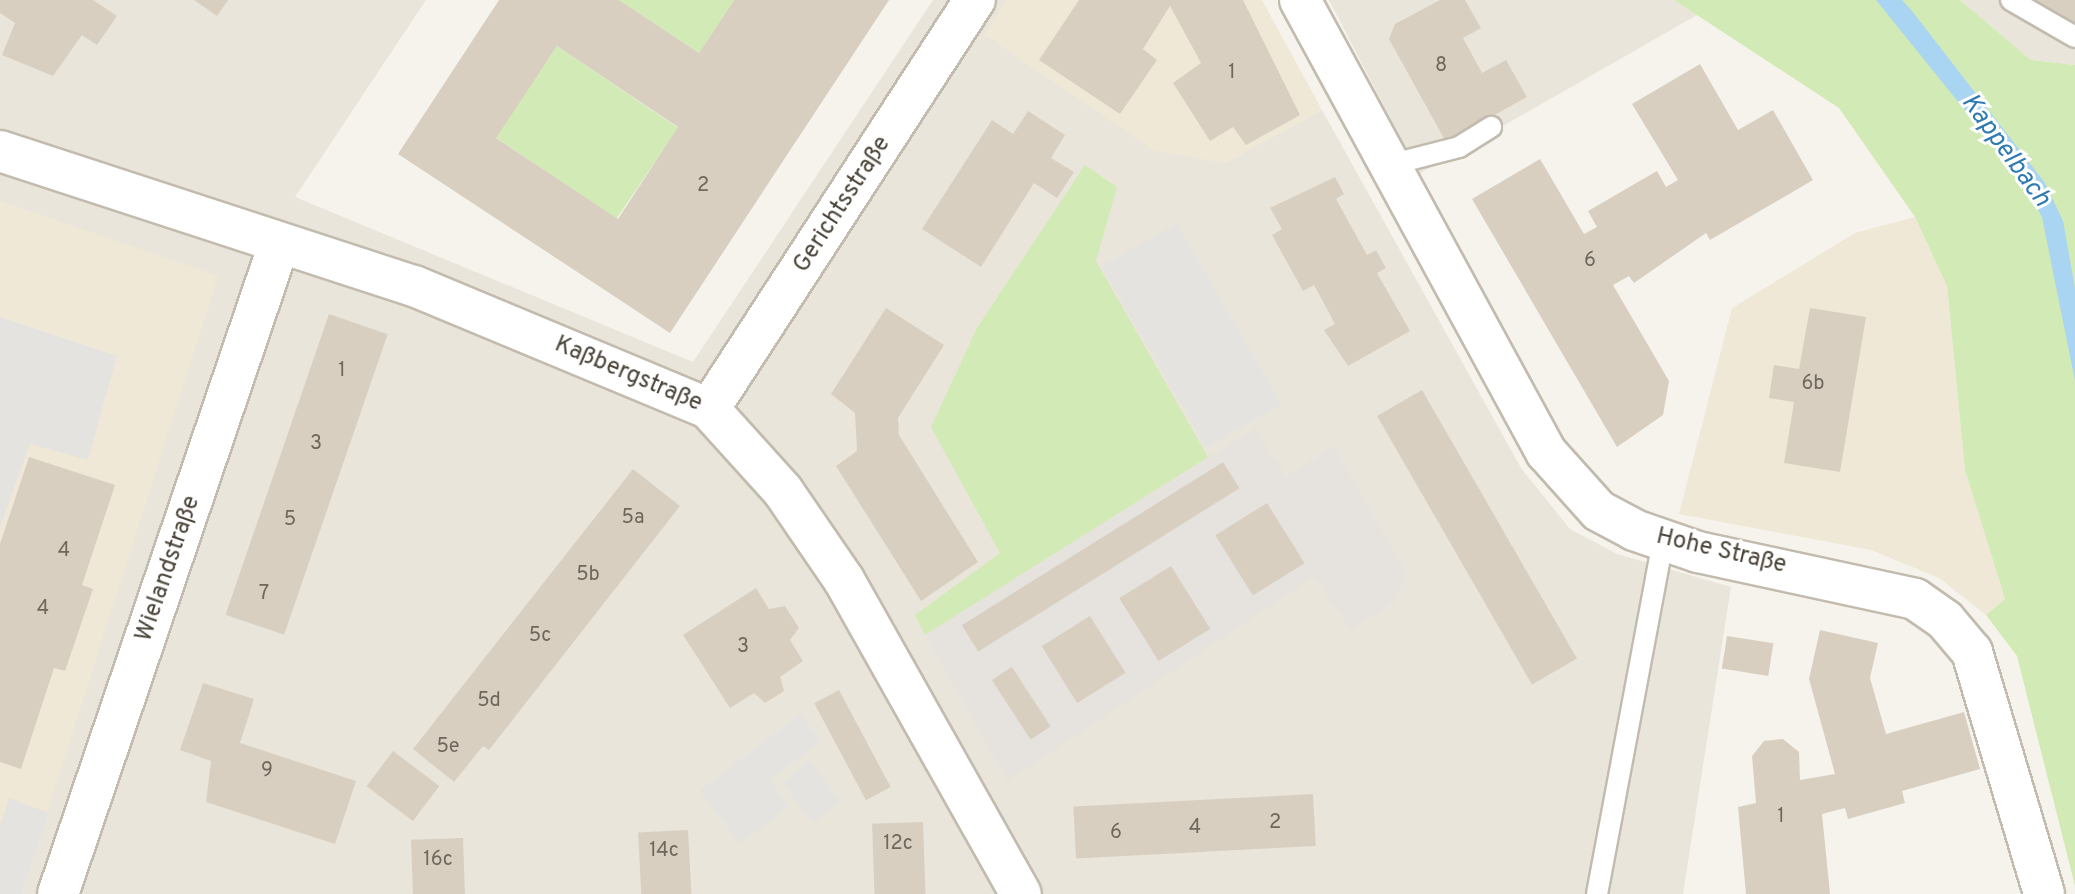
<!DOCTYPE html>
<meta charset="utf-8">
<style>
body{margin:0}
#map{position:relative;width:2075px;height:894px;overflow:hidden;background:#f6f3ec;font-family:Overpass,sans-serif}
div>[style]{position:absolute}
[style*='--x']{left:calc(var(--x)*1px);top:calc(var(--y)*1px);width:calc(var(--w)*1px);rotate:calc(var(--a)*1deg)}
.residential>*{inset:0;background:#eae5da}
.industrial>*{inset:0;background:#e6e2dd}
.education>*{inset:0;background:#efe8d6}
.green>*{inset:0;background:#d2eab5;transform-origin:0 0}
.parking>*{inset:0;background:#e5e3e0;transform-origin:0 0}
.water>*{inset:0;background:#a9d4f2}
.building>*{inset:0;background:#d8cfc1;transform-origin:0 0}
.roads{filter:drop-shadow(2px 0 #c2bbae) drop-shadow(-2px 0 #c2bbae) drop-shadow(0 2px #c2bbae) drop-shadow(0 -2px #c2bbae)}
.service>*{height:20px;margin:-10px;padding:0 10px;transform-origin:10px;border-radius:10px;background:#fff}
.minor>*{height:40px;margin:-20px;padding:0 20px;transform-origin:20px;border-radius:20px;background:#fff}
span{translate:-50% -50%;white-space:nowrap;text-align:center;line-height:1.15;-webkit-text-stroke:6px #fff;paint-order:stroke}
.number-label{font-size:20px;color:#6e675b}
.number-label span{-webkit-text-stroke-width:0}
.street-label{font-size:24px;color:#4b4439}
.water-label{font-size:26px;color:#2e7ab2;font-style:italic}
</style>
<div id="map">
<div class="residential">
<i style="clip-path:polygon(0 0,426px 0,295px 197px,693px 362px,933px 0,1008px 0,985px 35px,1224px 163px,1322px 110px,1521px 468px,1570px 529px,1617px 554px,1731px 587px,1683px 894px,0 894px)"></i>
<i style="clip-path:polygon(1329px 0,1674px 0,1697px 15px,1419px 174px)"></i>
<i style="clip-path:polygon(1960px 0,2075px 0,2075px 65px,2031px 60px)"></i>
</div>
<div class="industrial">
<i style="clip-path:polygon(1255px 428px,1286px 476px,1334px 446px,1407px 574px,1394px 603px,1351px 630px,1314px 577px,1007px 781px,925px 635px)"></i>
</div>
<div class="education">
<i style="clip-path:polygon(1008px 0,1262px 0,1322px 110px,1224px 163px,1153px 150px,985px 35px)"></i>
<i style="clip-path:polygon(0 201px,218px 276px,21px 894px,0 894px)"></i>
<i style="clip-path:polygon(1915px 217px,1947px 286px,1965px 470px,2005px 599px,1986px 615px,1939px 578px,1871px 550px,1679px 514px,1732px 308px,1855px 233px)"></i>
</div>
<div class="green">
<i style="clip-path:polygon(619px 0,734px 0,699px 53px)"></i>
<i style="clip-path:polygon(1674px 0,1960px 0,2031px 60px,2075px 65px,2075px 886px,2017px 656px,1986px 615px,2005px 599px,1965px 470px,1947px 286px,1915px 217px,1839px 108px)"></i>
<i style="left:557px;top:46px;width:146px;height:110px;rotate:34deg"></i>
<i style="clip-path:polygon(1085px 165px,1117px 187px,1096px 261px,1208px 457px,925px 635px,915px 615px,1000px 553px,931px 427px,977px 328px)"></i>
</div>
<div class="parking">
<i style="left:1177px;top:223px;width:209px;height:87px;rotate:60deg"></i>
<i style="clip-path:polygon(0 317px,117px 356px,88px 460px,30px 444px,0 527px)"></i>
<i style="clip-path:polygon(800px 714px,821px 741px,770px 780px,789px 807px,740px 844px,699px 791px)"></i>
<i style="left:810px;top:761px;width:51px;height:35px;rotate:53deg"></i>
<i style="clip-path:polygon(9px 798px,49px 813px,21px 894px,0 894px,0 826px)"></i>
</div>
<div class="water">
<i style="clip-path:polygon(1876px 0,1902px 0,1912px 11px,2045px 183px,2063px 221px,2075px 288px,2075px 381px,2042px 217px,2022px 181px)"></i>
</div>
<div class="building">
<i style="clip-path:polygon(0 0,93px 0,117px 16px,97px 45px,82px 35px,53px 76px,2px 55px,15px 23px,0 13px)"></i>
<i style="clip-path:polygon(194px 0,228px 0,217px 16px)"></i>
<i style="clip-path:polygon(evenodd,499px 0,619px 0,699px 53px,734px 0,889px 0,670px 333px,398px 154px,499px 0,557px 46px,678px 127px,618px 219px,496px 138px,557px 46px)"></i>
<i style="clip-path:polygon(1079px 0,1243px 0,1300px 115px,1246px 145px,1233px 127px,1210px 141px,1173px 83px,1201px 63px,1170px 6px,1143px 49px,1157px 60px,1120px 114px,1039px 60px)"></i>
<i style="clip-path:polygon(1440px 0,1465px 0,1481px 28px,1463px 38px,1482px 73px,1506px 60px,1527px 97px,1446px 142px,1389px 39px,1395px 24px)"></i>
<i style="clip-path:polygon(2022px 0,2075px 0,2075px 33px)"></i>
<i style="clip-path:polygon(1700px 64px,1738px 130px,1773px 110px,1813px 180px,1710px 240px,1706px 233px,1634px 283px,1629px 276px,1613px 285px,1669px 381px,1663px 415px,1617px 447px,1472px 199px,1540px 159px,1584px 234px,1597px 227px,1588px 211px,1657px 171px,1666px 187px,1678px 180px,1632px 104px)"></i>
<i style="clip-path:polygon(1028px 111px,1065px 135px,1051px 158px,1074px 172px,1057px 198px,1034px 183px,981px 267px,922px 229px,992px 120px,1013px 134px)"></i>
<i style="clip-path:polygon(1335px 177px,1344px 194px,1336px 199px,1367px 255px,1376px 250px,1386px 268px,1377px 273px,1410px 331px,1348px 366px,1324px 330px,1335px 324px,1314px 285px,1303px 291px,1272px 235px,1282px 229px,1270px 208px)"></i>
<i style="clip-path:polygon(886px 308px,944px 345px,898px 418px,899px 435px,978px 562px,921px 601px,836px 466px,857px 451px,855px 413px,831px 394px)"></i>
<i style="clip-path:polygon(1810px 308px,1866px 317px,1840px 472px,1784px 463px,1794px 402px,1769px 398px,1774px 365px,1799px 369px)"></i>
<i style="left:329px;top:314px;width:62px;height:318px;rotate:19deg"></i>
<i style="left:1422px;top:390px;width:310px;height:52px;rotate:60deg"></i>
<i style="clip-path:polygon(29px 457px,115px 485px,82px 585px,93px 589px,65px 671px,54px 668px,21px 769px,0 762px,0 544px)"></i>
<i style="left:1223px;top:462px;width:31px;height:308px;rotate:58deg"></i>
<i style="clip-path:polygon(633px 469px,680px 506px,489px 750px,483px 746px,454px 782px,413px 749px)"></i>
<i style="left:1267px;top:503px;width:71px;height:61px;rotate:58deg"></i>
<i style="left:1171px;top:566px;width:74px;height:61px;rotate:58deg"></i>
<i style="clip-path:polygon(756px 588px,769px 609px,785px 606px,799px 628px,790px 640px,803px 661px,780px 677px,784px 691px,765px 703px,754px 693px,730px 708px,683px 635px)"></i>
<i style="left:1090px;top:616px;width:67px;height:57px;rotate:58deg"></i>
<i style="clip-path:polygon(1820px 630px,1878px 643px,1870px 678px,1886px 734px,1964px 712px,1980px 769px,1902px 791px,1905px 803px,1848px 819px,1845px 808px,1822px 814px,1830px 894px,1746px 894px,1738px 807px,1756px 803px,1752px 756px,1764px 741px,1783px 739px,1799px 752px,1800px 780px,1835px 774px,1809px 679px)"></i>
<i style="left:1727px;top:636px;width:47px;height:33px;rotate:9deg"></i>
<i style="left:1012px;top:667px;width:71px;height:24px;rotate:57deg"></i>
<i style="clip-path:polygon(203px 683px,254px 699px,240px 743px,356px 781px,335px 844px,206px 802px,211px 761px,180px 750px)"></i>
<i style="left:839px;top:690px;width:110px;height:28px;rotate:62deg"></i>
<i style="left:393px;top:751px;width:58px;height:44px;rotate:37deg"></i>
<i style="left:1313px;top:794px;width:52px;height:240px;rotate:87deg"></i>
<i style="left:923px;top:822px;width:72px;height:51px;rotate:88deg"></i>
<i style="left:688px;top:830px;width:64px;height:50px;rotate:87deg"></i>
<i style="left:463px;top:838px;width:56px;height:52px;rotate:88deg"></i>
</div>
<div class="roads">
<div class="service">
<i style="--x:2011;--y:0;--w:74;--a:30"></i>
<i style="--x:1393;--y:164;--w:68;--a:-14.4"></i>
<i style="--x:1459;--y:147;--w:38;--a:-32"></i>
<i style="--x:1597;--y:894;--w:359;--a:-79.4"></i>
</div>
<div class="minor">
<i style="--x:1300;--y:0;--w:515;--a:61.44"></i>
<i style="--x:1546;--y:452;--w:79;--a:48.1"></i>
<i style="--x:1599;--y:511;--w:40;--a:28"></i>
<i style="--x:1634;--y:530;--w:68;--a:19"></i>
<i style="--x:1698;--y:552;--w:222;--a:12.2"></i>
<i style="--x:1915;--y:599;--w:37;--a:35"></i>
<i style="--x:1945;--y:620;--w:42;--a:49.8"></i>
<i style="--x:1972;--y:652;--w:252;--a:73.4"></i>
<i style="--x:0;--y:151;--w:435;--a:18.1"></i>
<i style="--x:414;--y:286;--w:320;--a:22.6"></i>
<i style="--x:709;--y:409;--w:110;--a:47.9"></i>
<i style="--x:783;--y:491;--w:108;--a:55.6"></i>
<i style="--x:844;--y:580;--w:360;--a:60.6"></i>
<i style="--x:709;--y:409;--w:488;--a:-57"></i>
<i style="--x:58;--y:894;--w:687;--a:-71.22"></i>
</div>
</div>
<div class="number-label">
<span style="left:1441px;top:66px">8</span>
<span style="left:1232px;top:73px">1</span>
<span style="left:703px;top:186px">2</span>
<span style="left:1590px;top:261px">6</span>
<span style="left:342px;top:371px">1</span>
<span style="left:1813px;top:384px">6b</span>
<span style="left:316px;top:444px">3</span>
<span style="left:633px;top:518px">5a</span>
<span style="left:290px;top:520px">5</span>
<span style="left:64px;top:551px">4</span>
<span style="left:588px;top:575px">5b</span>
<span style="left:264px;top:594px">7</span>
<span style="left:43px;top:609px">4</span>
<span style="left:540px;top:636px">5c</span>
<span style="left:743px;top:647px">3</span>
<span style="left:489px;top:701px">5d</span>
<span style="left:448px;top:747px">5e</span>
<span style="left:267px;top:771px">9</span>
<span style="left:1781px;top:817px">1</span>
<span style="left:1275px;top:823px">2</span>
<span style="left:1195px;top:828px">4</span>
<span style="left:1116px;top:833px">6</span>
<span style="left:898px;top:844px">12c</span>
<span style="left:664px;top:851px">14c</span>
<span style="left:438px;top:860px">16c</span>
</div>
<div class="street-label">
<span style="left:843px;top:205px;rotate:-57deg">Gerichtsstraße</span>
<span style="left:628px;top:375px;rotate:23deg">Kaßbergstraße</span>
<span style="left:1721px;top:552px;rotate:13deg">Hohe Straße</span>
<span style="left:169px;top:569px;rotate:-71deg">Wielandstraße</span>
</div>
<div class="water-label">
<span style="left:2005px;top:151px;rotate:54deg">Kappelbach</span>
</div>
</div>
